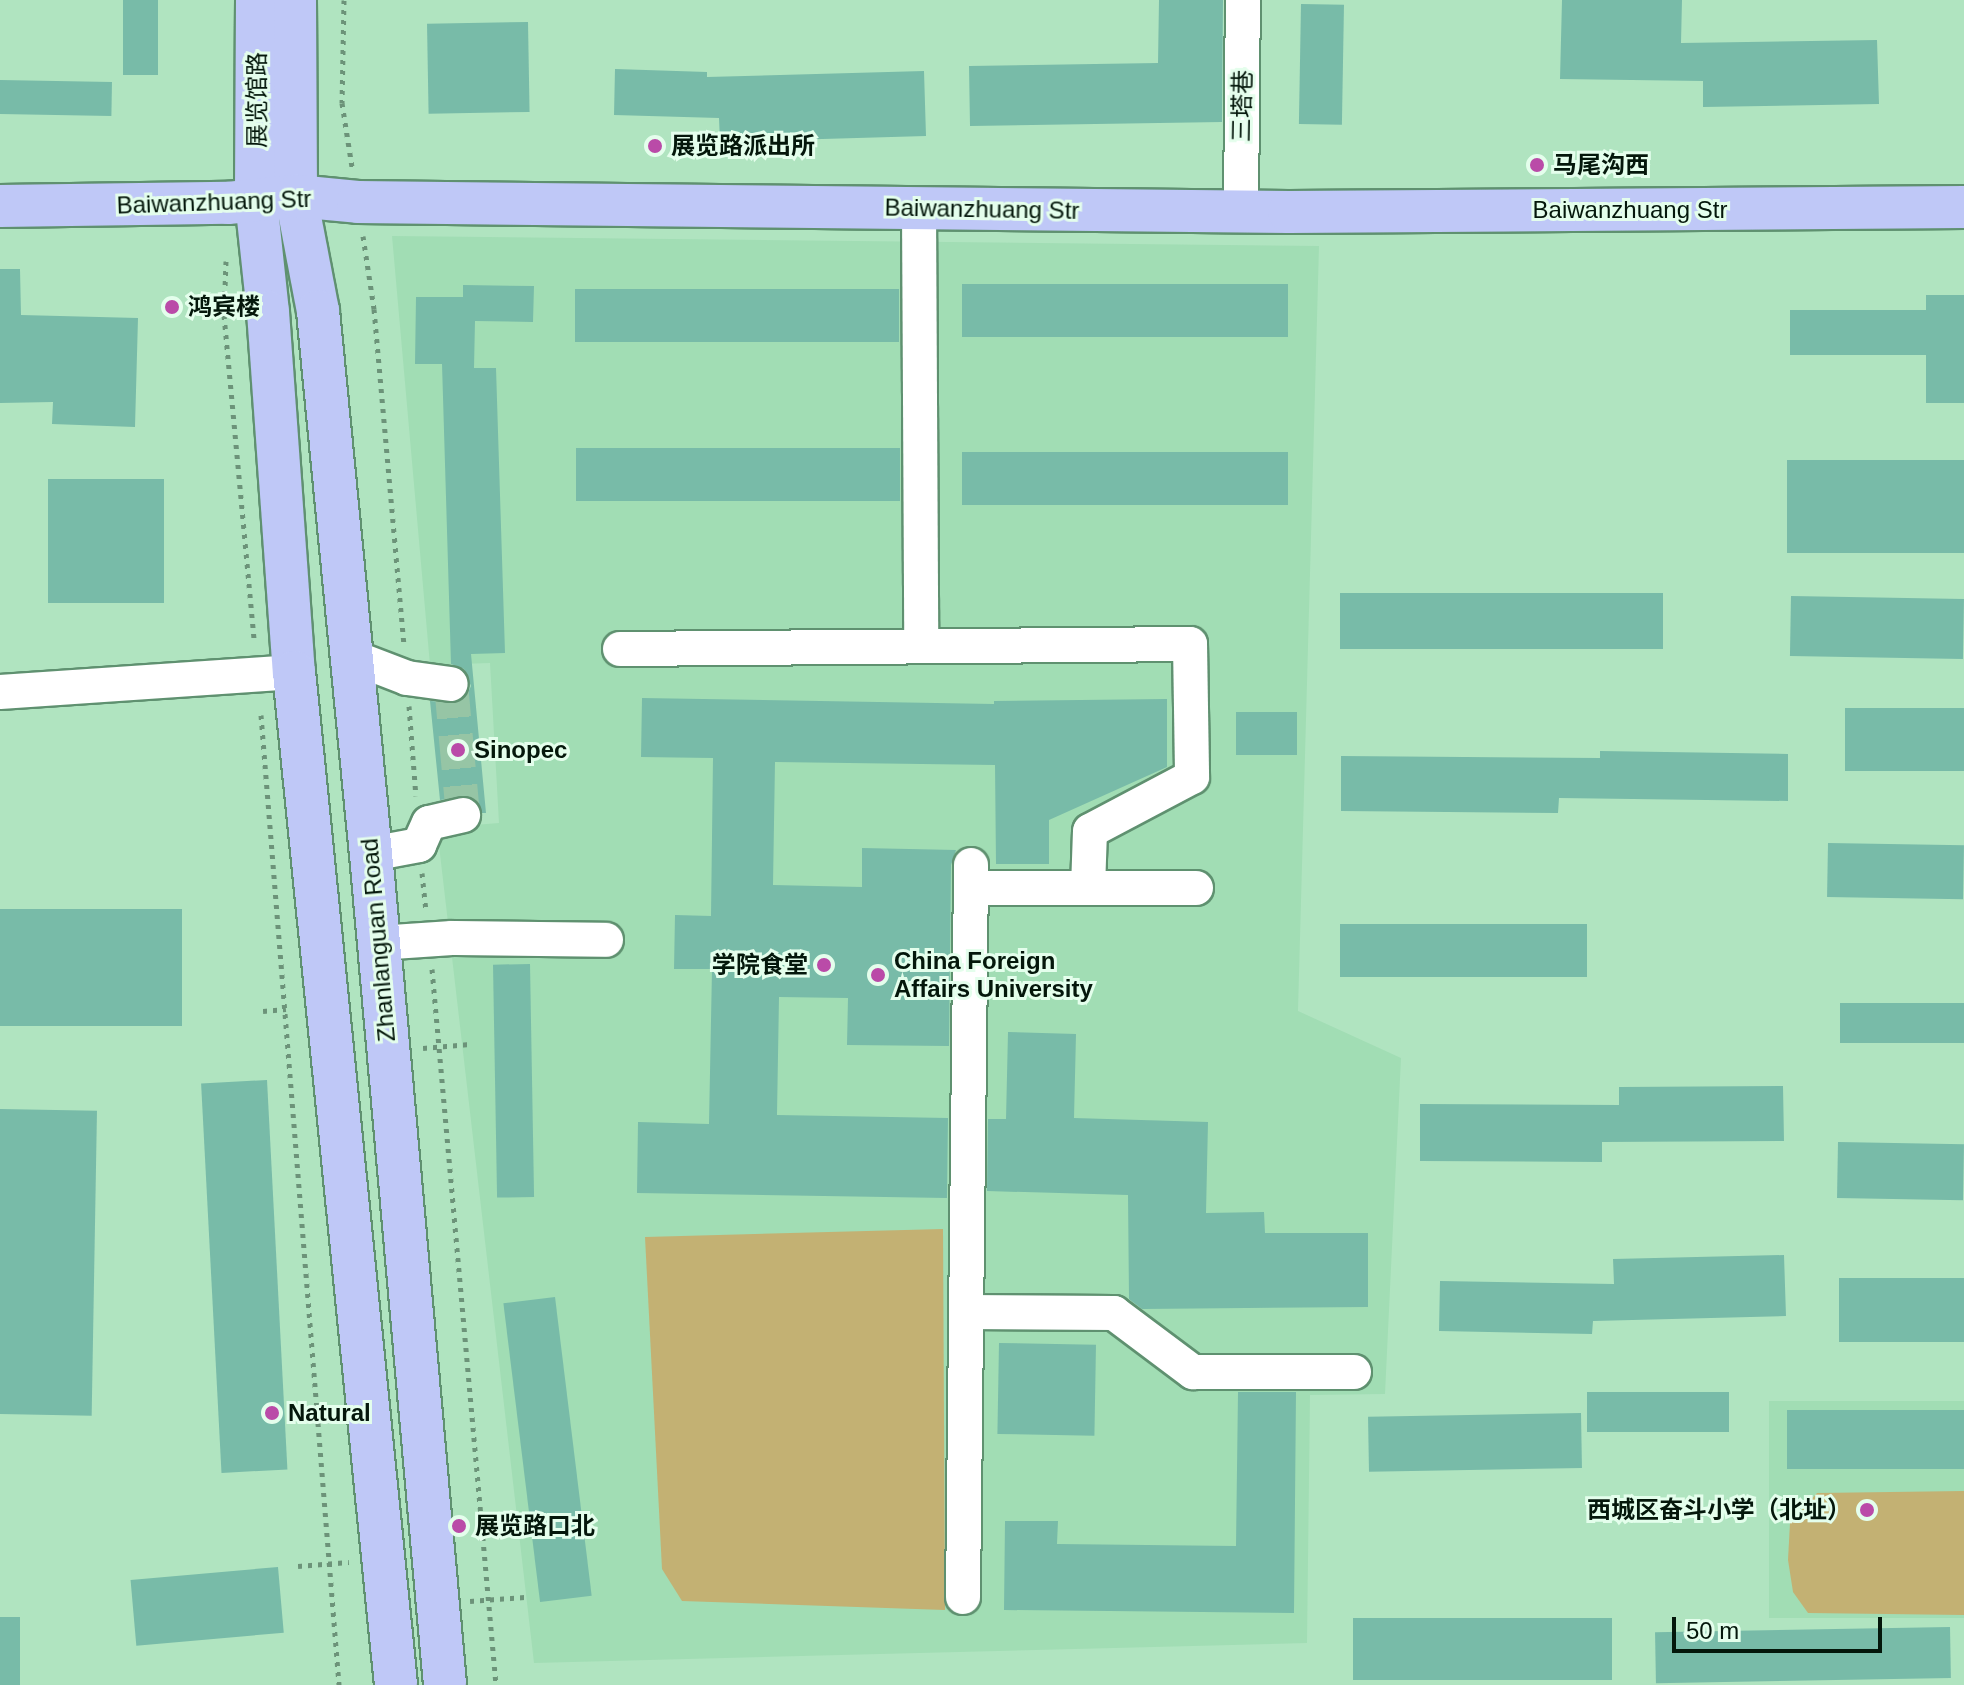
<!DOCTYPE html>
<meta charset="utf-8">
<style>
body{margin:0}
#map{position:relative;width:1964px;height:1685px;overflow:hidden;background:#b0e4c0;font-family:Arial,"Noto Sans SC",sans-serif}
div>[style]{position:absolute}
.built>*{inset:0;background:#a1ddb4;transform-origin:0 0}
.green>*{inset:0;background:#c3b173}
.building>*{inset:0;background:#78bba8;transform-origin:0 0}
.minor-tunnel>*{height:34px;margin-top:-17px;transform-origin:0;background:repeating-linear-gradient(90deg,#96c5a5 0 34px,transparent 0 51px)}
.path>*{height:5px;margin-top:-2.5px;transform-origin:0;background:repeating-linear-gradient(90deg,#6c9379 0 4px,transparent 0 10px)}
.roads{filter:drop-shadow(2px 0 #5f9170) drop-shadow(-2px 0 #5f9170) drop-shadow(0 2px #5f9170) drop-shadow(0 -2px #5f9170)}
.minor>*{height:34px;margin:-17px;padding:0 17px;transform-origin:17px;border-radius:17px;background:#fff}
.major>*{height:42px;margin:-21px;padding:0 21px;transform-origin:21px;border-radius:21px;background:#bfc8f7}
.dots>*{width:22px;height:22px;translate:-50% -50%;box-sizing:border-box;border:4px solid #e4feec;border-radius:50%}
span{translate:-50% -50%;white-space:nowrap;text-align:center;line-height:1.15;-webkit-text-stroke:6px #e4feec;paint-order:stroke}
.street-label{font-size:24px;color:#04170b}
.poi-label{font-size:24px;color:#04170b;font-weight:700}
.left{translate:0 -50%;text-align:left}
.right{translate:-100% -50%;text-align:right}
.scale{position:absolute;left:1672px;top:1617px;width:210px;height:36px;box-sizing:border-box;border:4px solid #04170b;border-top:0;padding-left:10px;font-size:24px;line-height:28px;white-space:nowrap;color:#04170b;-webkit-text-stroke:6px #e4feec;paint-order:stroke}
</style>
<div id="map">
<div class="built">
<div style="clip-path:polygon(392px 236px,1319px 246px,1298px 1011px,1401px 1058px,1385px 1394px,1310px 1395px,1307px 1643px,534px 1663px,437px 828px,499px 823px,490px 663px,430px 665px)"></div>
<div style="left:1964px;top:1401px;width:217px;height:195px;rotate:90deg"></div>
</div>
<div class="green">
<div style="clip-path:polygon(943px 1229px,945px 1610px,682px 1601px,662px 1569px,645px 1237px)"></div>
<div style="clip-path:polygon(1964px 1491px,1964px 1615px,1808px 1613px,1793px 1592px,1788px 1560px,1790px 1523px,1817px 1493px)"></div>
</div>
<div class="building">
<div style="left:123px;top:0;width:35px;height:75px"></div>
<div style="clip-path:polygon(1159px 0,1223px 0,1222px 122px,970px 126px,969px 66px,1158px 63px)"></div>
<div style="clip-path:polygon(1562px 0,1682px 0,1681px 43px,1877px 40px,1879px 104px,1703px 107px,1703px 81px,1560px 79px)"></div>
<div style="left:1301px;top:4px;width:43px;height:120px;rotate:1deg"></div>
<div style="left:528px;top:22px;width:90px;height:101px;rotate:89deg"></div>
<div style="clip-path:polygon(615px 69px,707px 72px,707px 77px,924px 71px,926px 136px,720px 142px,719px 118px,614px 115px)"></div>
<div style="left:0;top:80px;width:112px;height:34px;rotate:1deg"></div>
<div style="clip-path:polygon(0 269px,20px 269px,21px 315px,138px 318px,135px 427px,52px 424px,53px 402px,0 403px)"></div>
<div style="left:962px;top:284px;width:326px;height:53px"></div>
<div style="clip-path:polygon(463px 285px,534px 286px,533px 322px,475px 321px,474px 368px,496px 368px,505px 653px,471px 654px,486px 813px,482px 813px,478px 802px,468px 796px,440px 800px,430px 701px,458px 703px,466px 697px,471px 686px,464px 669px,451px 664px,442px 364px,415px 364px,416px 297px,463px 297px)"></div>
<div style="left:575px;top:289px;width:324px;height:53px"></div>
<div style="clip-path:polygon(1926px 295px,1964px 295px,1964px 403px,1926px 403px,1926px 355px,1790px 355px,1790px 310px,1926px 310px)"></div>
<div style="left:576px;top:448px;width:324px;height:53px"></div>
<div style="left:962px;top:452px;width:326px;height:53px"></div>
<div style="left:1787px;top:460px;width:177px;height:93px"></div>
<div style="left:48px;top:479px;width:116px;height:124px"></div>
<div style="left:1340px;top:593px;width:323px;height:56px"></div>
<div style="left:1791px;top:596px;width:173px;height:60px;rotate:1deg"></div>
<div style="clip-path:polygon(642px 698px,994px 704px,994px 701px,1167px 699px,1167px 767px,1049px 820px,1049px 864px,996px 864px,995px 765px,775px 762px,773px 885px,862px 887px,862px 848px,956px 850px,951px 865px,949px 1046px,847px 1045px,848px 998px,779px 997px,777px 1115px,948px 1118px,947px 1198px,637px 1193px,638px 1122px,709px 1124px,712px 969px,674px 969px,675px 915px,711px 916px,713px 758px,641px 757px)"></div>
<div style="left:1964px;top:708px;width:63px;height:119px;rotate:90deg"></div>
<div style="left:1236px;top:712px;width:61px;height:43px"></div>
<div style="clip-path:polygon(1600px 751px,1788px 754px,1788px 801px,1559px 798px,1558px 813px,1341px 811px,1341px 756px,1600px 758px)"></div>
<div style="left:1828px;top:843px;width:136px;height:54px;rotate:1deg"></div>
<div style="left:0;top:909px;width:182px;height:117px"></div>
<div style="left:1340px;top:924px;width:247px;height:53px"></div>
<div style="left:530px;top:964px;width:233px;height:37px;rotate:89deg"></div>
<div style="left:1964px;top:1003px;width:40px;height:124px;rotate:90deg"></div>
<div style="clip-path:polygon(1008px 1032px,1076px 1034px,1074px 1118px,1208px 1122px,1206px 1213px,1264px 1212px,1265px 1233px,1368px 1233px,1368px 1307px,1142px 1309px,1129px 1299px,1128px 1195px,987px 1191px,988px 1119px,1006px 1119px)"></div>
<div style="left:267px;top:1080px;width:390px;height:66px;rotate:87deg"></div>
<div style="clip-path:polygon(1783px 1086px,1784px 1141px,1602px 1142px,1602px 1162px,1420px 1161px,1420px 1104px,1619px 1105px,1619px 1087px)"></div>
<div style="left:0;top:1109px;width:97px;height:305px;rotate:1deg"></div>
<div style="left:1838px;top:1142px;width:126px;height:56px;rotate:1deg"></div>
<div style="clip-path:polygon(1784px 1255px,1786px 1316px,1593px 1321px,1592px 1334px,1439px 1331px,1440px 1281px,1614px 1284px,1613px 1259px)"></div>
<div style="left:1839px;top:1278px;width:125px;height:64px"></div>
<div style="left:555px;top:1297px;width:301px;height:52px;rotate:83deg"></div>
<div style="left:999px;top:1343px;width:97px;height:91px;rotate:1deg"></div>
<div style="clip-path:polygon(1238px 1392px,1296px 1392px,1294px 1613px,1004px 1610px,1005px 1521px,1058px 1521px,1057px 1544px,1236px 1546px)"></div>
<div style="left:1587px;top:1392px;width:142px;height:40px"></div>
<div style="left:1787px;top:1410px;width:177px;height:59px"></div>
<div style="left:1581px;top:1413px;width:55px;height:213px;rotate:89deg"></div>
<div style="left:278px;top:1567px;width:66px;height:148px;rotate:85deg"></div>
<div style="left:0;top:1617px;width:20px;height:68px"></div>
<div style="left:1353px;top:1618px;width:259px;height:62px"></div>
<div style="left:1950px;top:1627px;width:51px;height:295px;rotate:89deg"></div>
</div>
<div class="minor-tunnel">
<div style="left:451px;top:684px;width:132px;rotate:84.8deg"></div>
</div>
<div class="path">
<div style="left:344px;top:0;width:103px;rotate:91.1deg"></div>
<div style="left:342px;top:103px;width:65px;rotate:81.1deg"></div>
<div style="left:363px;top:236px;width:74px;rotate:81.4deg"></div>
<div style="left:374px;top:309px;width:336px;rotate:84.9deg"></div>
<div style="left:226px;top:261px;width:54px;rotate:92.1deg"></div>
<div style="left:224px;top:315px;width:327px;rotate:84.7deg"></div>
<div style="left:409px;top:706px;width:90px;rotate:85.6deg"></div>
<div style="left:261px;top:715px;width:973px;rotate:85.4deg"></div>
<div style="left:422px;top:873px;width:38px;rotate:84deg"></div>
<div style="left:432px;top:969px;width:719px;rotate:84.89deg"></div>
<div style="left:263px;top:1011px;width:23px;rotate:-5deg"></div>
<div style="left:423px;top:1048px;width:47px;rotate:-4.9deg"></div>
<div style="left:298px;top:1566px;width:51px;rotate:-4.5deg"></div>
<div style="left:470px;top:1601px;width:55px;rotate:-4.2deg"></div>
</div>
<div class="roads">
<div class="minor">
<div style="left:919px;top:208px;width:438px;rotate:89.7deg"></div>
<div style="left:1241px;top:212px;width:212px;rotate:-89.5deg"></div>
<div style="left:620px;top:649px;width:570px;rotate:-0.5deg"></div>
<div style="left:1190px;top:644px;width:133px;rotate:89.1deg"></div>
<div style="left:1192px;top:777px;width:115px;rotate:152.1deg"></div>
<div style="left:1090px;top:831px;width:57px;rotate:92deg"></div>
<div style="left:350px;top:656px;width:61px;rotate:21.1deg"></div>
<div style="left:407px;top:678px;width:44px;rotate:7.8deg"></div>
<div style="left:0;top:692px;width:295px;rotate:-3.9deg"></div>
<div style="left:371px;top:854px;width:49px;rotate:-10.6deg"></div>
<div style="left:419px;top:845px;width:24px;rotate:-66deg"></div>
<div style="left:429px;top:823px;width:35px;rotate:-13deg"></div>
<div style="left:971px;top:888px;width:225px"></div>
<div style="left:378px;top:943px;width:74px;rotate:-3.9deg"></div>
<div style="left:452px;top:938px;width:154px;rotate:0.7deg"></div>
<div style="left:966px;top:1312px;width:148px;rotate:0.4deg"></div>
<div style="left:1114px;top:1313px;width:99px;rotate:36.8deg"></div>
<div style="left:1193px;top:1372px;width:161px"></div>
<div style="left:963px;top:1597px;width:732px;rotate:-89.37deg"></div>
</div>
<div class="major">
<div style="left:257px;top:0;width:200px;rotate:90.3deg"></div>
<div style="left:256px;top:200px;width:113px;rotate:83.9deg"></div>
<div style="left:268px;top:312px;width:361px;rotate:85.9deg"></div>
<div style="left:294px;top:672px;width:1018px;rotate:84.25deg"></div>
<div style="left:295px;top:0;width:196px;rotate:89.7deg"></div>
<div style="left:296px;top:196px;width:117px;rotate:79.2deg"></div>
<div style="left:318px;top:311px;width:546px;rotate:84.43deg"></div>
<div style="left:371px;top:854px;width:834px;rotate:84.91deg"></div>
<div style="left:0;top:206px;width:228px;rotate:-0.8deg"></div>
<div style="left:228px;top:203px;width:68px;rotate:-5.9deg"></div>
<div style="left:296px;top:196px;width:62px;rotate:5.5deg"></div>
<div style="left:358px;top:202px;width:931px;rotate:0.62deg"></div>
<div style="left:1289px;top:212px;width:675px;rotate:-0.42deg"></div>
</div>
</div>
<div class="dots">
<div style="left:655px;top:146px;background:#ba4ba8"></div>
<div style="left:1537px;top:165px;background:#ba4ba8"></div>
<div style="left:172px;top:307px;background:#ba4ba8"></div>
<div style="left:458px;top:750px;background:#ba4ba8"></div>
<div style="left:824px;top:965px;background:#ba4ba8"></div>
<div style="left:878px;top:975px;background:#ba4ba8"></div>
<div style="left:272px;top:1413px;background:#ba4ba8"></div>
<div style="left:1867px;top:1510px;background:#ba4ba8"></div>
<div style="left:459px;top:1526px;background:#ba4ba8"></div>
</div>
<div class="street-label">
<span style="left:257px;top:100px;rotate:-90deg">展览馆路</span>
<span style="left:1242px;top:106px;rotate:-89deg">三塔巷</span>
<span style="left:214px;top:202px;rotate:-2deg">Baiwanzhuang Str</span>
<span style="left:982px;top:209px;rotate:1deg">Baiwanzhuang Str</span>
<span style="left:1630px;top:210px">Baiwanzhuang Str</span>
<span style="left:378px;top:940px;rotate:-95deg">Zhanlanguan Road</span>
</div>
<div class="poi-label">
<span class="left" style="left:671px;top:146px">展览路派出所</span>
<span class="left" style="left:1553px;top:165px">马尾沟西</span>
<span class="left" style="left:188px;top:307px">鸿宾楼</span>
<span class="left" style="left:474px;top:750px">Sinopec</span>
<span class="left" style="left:894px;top:975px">China Foreign<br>Affairs University</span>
<span class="right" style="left:808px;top:965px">学院食堂</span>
<span class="left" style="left:288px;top:1413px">Natural</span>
<span class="right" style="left:1851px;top:1510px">西城区奋斗小学（北址）</span>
<span class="left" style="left:475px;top:1526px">展览路口北</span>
</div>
<div class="scale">50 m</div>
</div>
